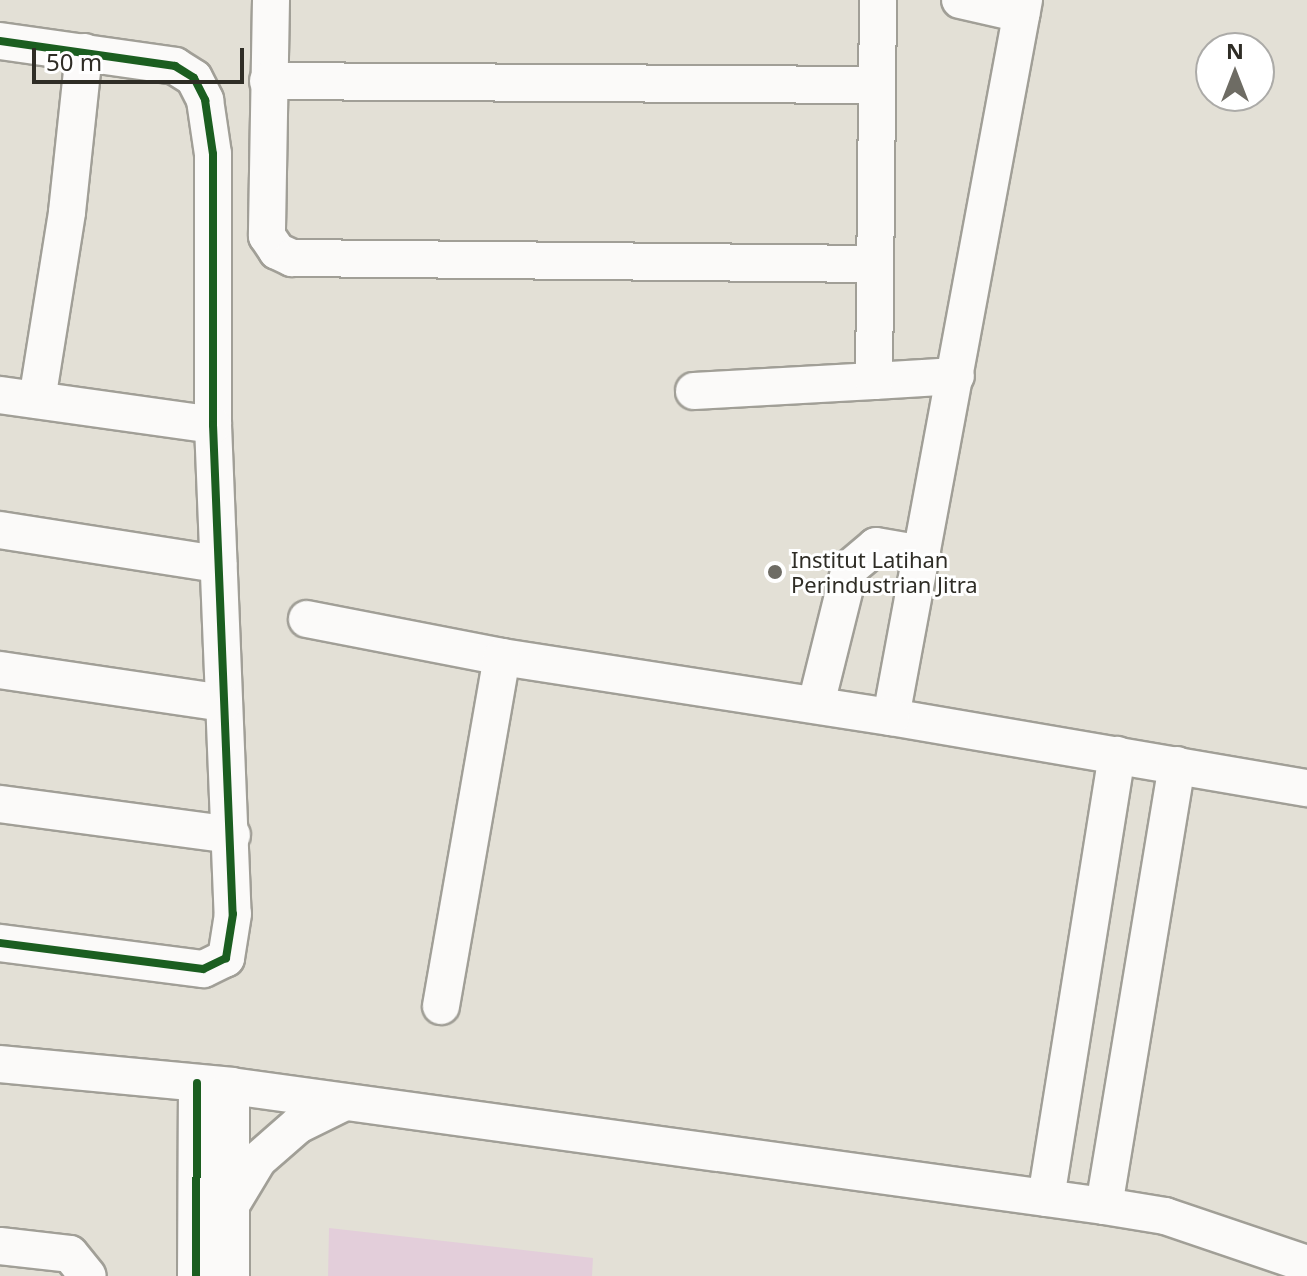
<!DOCTYPE html>
<style>
body{margin:0}
#map{position:relative;width:1307px;height:1276px;overflow:hidden;background:#e3e0d6;font-family:"Noto Sans",sans-serif}
div>[style]{position:absolute}
.green>*{inset:0;background:#e3ceda}
.roads{filter:drop-shadow(2px 0 #a19f97) drop-shadow(-2px 0 #a19f97) drop-shadow(0 2px #a19f97) drop-shadow(0 -2px #a19f97)}
.minor>*{height:36px;margin:-18px;padding:0 18px;transform-origin:18px;border-radius:18px;background:#fbfaf9}
.cycleway>*{height:8px;margin:-4px;padding:0 4px;transform-origin:4px;border-radius:4px;background:#1b5e20}
.dots>*{width:22px;height:22px;translate:-50% -50%;box-sizing:border-box;border:4px solid #fff;border-radius:50%}
span{translate:-50% -50%;white-space:nowrap;text-align:center;line-height:1.15;-webkit-text-stroke:6px #fff;paint-order:stroke}
.poi-label{font-size:22px;color:#2f2d26}
.left{translate:0 -50%;text-align:left}
.north{position:absolute;left:1195px;top:32px;width:80px;height:80px;box-sizing:border-box;background:#fff;border:2px solid #acaba8;border-radius:50%;rotate:0deg;font-size:22px;font-weight:700;line-height:32px;text-align:center;color:#2f2d26}
.north::after{content:'';display:block;margin:auto;width:28px;height:36px;background:#6e6c64;clip-path:polygon(50% 0,100% 100%,50% 72%,0 100%)}
.scale{position:absolute;left:32px;top:48px;width:212px;height:36px;box-sizing:border-box;border:4px solid #2f2d26;border-top:0;padding-left:10px;font-size:24px;line-height:28px;white-space:nowrap;color:#2f2d26;-webkit-text-stroke:6px #fff;paint-order:stroke}
</style>
<div id="map">
<div class="green">
<div style="clip-path:polygon(329px 1228px,593px 1258px,592px 1276px,328px 1276px)"></div>
</div>
<div class="roads">
<div class="minor">
<div style="left:271px;top:0;width:236px;rotate:91deg"></div>
<div style="left:267px;top:236px;width:18px;rotate:56deg"></div>
<div style="left:277px;top:251px;width:17px;rotate:25deg"></div>
<div style="left:292px;top:258px;width:579px;rotate:0.59deg"></div>
<div style="left:960px;top:0;width:63px;rotate:12.9deg"></div>
<div style="left:1024px;top:0;width:729px;rotate:100.51deg"></div>
<div style="left:891px;top:717px;width:422px;rotate:9.7deg"></div>
<div style="left:0;top:41px;width:177px;rotate:8.1deg"></div>
<div style="left:175px;top:66px;width:22px;rotate:32deg"></div>
<div style="left:194px;top:78px;width:25px;rotate:63deg"></div>
<div style="left:205px;top:100px;width:55px;rotate:81.6deg"></div>
<div style="left:213px;top:154px;width:271px;rotate:90deg"></div>
<div style="left:213px;top:425px;width:489px;rotate:87.7deg"></div>
<div style="left:233px;top:914px;width:45px;rotate:99deg"></div>
<div style="left:226px;top:958px;width:25px;rotate:154deg"></div>
<div style="left:203px;top:969px;width:205px;rotate:-172.7deg"></div>
<div style="left:268px;top:81px;width:609px;rotate:0.38deg"></div>
<div style="left:874px;top:381px;width:82px;rotate:-3.5deg"></div>
<div style="left:694px;top:391px;width:180px;rotate:-3.2deg"></div>
<div style="left:874px;top:381px;width:381px;rotate:-89.4deg"></div>
<div style="left:0;top:395px;width:215px;rotate:8deg"></div>
<div style="left:37px;top:400px;width:190px;rotate:-80.9deg"></div>
<div style="left:67px;top:212px;width:161px;rotate:-83.9deg"></div>
<div style="left:0;top:530px;width:221px;rotate:8.9deg"></div>
<div style="left:307px;top:619px;width:199px;rotate:11deg"></div>
<div style="left:502px;top:657px;width:394px;rotate:8.8deg"></div>
<div style="left:0;top:670px;width:225px;rotate:8.4deg"></div>
<div style="left:816px;top:704px;width:140px;rotate:-76deg"></div>
<div style="left:850px;top:568px;width:34px;rotate:-40deg"></div>
<div style="left:876px;top:546px;width:47px;rotate:9.9deg"></div>
<div style="left:0;top:804px;width:234px;rotate:7.6deg"></div>
<div style="left:441px;top:1006px;width:354px;rotate:-80.1deg"></div>
<div style="left:0;top:1064px;width:232px;rotate:5.4deg"></div>
<div style="left:231px;top:1086px;width:881px;rotate:7.83deg"></div>
<div style="left:1104px;top:1206px;width:62px;rotate:9.3deg"></div>
<div style="left:1165px;top:1216px;width:150px;rotate:18.7deg"></div>
<div style="left:1046px;top:1198px;width:449px;rotate:-80.9deg"></div>
<div style="left:231px;top:1205px;width:52px;rotate:-59deg"></div>
<div style="left:258px;top:1160px;width:53px;rotate:-41.2deg"></div>
<div style="left:298px;top:1125px;width:52px;rotate:-26.1deg"></div>
<div style="left:1104px;top:1206px;width:447px;rotate:-80.6deg"></div>
<div style="left:0;top:1246px;width:70px;rotate:6.5deg"></div>
<div style="left:70px;top:1254px;width:28px;rotate:51deg"></div>
<div style="left:196px;top:1276px;width:193px;rotate:-89.7deg"></div>
<div style="left:231px;top:1276px;width:190px;rotate:-90deg"></div>
</div>
</div>
<div class="cycleway">
<div style="left:0;top:41px;width:177px;rotate:8.1deg"></div>
<div style="left:175px;top:66px;width:22px;rotate:32deg"></div>
<div style="left:194px;top:78px;width:25px;rotate:63deg"></div>
<div style="left:205px;top:100px;width:55px;rotate:81.6deg"></div>
<div style="left:213px;top:154px;width:271px;rotate:90deg"></div>
<div style="left:213px;top:425px;width:489px;rotate:87.7deg"></div>
<div style="left:233px;top:914px;width:45px;rotate:99deg"></div>
<div style="left:226px;top:958px;width:25px;rotate:154deg"></div>
<div style="left:203px;top:969px;width:205px;rotate:-172.7deg"></div>
<div style="left:196px;top:1276px;width:193px;rotate:-89.7deg"></div>
</div>
<div class="dots">
<div style="left:775px;top:572px;background:#6e6c64"></div>
</div>
<div class="poi-label">
<span class="left" style="left:791px;top:572px">Institut Latihan<br>Perindustrian Jitra</span>
</div>
<div class="north">N</div>
<div class="scale">50 m</div>
</div>
